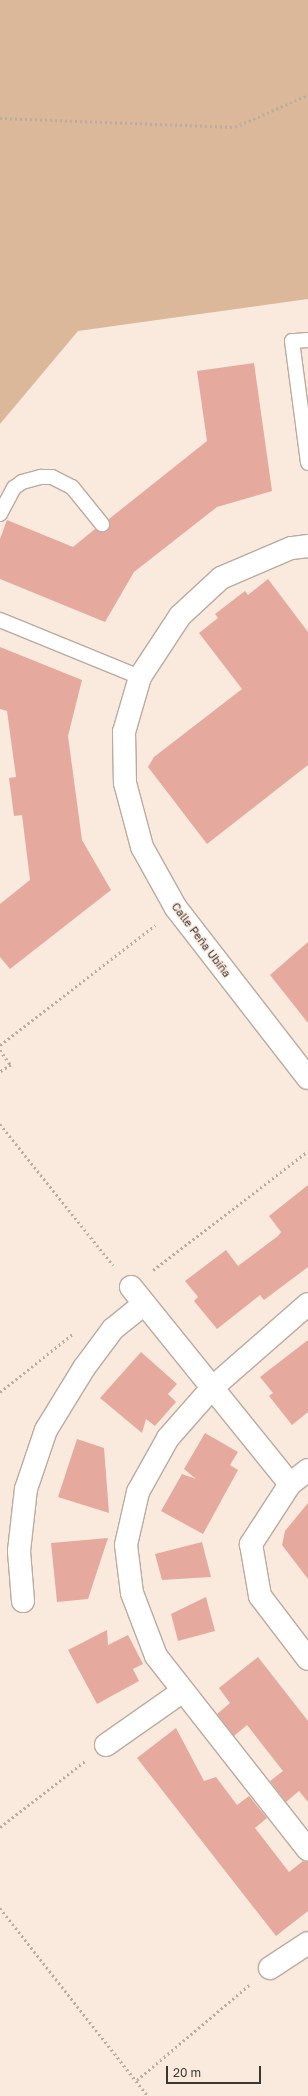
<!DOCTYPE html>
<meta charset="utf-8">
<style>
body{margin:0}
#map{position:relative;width:308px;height:2096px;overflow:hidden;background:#faeade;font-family:"Golos Text",sans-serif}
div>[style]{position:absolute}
.green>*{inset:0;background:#dbb89a}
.building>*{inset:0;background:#e5aa9d}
.path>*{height:2.5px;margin-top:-1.25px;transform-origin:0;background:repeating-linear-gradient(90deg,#b9ada3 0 2px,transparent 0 5px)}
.roads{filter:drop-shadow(1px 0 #baab9f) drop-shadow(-1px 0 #baab9f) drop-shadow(0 1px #baab9f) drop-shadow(0 -1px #baab9f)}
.service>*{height:14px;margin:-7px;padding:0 7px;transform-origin:7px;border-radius:7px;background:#fff}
.minor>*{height:22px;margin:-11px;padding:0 11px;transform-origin:11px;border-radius:11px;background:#fff}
span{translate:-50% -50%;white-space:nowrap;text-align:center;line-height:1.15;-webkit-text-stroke:3px #faeade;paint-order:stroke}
.street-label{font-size:11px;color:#3c3631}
.scale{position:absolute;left:166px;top:2066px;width:95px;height:18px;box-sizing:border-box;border:2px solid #3c3631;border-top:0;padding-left:5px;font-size:12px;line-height:14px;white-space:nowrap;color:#3c3631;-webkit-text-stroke:3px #faeade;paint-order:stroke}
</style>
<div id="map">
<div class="green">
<div style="clip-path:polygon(0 0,308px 0,308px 299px,78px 331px,0 424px)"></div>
</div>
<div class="building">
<div style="clip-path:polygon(254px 363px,272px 491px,217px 507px,134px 572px,105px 622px,0 579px,0 539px,7px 520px,73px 547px,95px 529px,107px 531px,109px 519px,207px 441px,197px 371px)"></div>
<div style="clip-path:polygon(268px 579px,308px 632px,308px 765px,207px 844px,148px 767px,154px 757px,242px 689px,199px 633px,218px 618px,215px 614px,245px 591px,248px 595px)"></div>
<div style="clip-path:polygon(0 647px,82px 680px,68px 736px,82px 840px,111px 890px,10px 969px,0 957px,0 904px,30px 880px,22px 815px,14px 816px,9px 778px,16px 777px,7px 711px,0 709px)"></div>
<div style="clip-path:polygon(308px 942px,308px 1023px,270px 975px)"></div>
<div style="clip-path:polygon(308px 1185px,308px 1267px,264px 1300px,260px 1295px,217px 1329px,194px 1301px,198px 1297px,185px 1281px,226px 1250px,238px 1266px,278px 1236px,281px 1232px,269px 1216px)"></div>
<div style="clip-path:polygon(308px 1340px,308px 1412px,292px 1425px,269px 1396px,273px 1393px,260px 1377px)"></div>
<div style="clip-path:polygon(141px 1352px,177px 1384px,168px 1394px,176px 1402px,155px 1426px,146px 1419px,142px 1433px,100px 1398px)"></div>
<div style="clip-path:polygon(205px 1433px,238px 1452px,230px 1465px,238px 1470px,203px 1534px,161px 1511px,182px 1474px,196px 1479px,184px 1469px)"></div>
<div style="clip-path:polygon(77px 1439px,104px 1448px,109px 1513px,58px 1497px)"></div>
<div style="clip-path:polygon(308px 1503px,308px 1579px,282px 1545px,285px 1531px)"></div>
<div style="clip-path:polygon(108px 1538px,88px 1599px,57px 1602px,51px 1543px)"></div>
<div style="clip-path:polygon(202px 1542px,211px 1577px,162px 1580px,155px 1554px)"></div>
<div style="clip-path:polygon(206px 1597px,215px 1631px,178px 1641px,171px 1614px)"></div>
<div style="clip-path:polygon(107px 1630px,108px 1645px,128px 1635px,143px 1664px,133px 1669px,139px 1681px,97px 1704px,68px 1650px)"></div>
<div style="clip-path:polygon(258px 1657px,308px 1721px,308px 1802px,299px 1791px,286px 1802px,270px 1781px,283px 1771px,247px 1725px,234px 1736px,217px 1714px,230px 1703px,219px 1688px)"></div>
<div style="clip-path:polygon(176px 1728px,204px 1781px,216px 1777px,237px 1805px,249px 1796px,267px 1818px,255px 1828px,289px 1872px,303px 1861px,308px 1862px,308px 1911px,276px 1936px,137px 1758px)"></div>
</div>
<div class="path">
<div style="left:0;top:118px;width:235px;rotate:2.2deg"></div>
<div style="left:235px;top:127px;width:80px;rotate:-23.7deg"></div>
<div style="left:0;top:1045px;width:196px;rotate:-37.7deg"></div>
<div style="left:0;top:1050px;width:19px;rotate:54deg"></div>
<div style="left:11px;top:1065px;width:13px;rotate:148deg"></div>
<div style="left:0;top:1124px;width:181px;rotate:51.3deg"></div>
<div style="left:153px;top:1270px;width:195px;rotate:-37.5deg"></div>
<div style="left:0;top:1392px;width:95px;rotate:-38.6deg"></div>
<div style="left:0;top:1827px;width:108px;rotate:-37.8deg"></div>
<div style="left:0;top:1908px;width:239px;rotate:51.8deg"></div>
<div style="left:137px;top:2080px;width:147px;rotate:-40.3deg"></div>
</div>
<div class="roads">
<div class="service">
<div style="left:308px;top:340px;width:16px;rotate:176deg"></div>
<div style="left:292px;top:341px;width:123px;rotate:82.5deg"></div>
<div style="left:0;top:514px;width:30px;rotate:-62deg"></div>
<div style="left:14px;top:488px;width:10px;rotate:-37deg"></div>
<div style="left:22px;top:482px;width:20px;rotate:-15deg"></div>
<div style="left:41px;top:477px;width:11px"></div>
<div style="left:52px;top:477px;width:22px;rotate:27deg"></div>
<div style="left:72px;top:487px;width:48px;rotate:51deg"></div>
<div style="left:0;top:620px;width:151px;rotate:22.2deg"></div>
</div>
<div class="minor">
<div style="left:308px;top:546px;width:17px;rotate:173deg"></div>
<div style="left:291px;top:548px;width:76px;rotate:156.8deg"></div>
<div style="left:221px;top:578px;width:56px;rotate:137.2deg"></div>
<div style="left:180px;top:616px;width:73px;rotate:123.3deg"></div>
<div style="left:140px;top:677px;width:57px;rotate:106.2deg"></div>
<div style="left:124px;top:732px;width:51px;rotate:88.9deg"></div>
<div style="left:125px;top:783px;width:66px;rotate:75.1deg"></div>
<div style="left:142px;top:847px;width:70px;rotate:60.9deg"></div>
<div style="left:176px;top:908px;width:215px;rotate:52.2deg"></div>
<div style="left:131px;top:1287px;width:253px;rotate:51.1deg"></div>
<div style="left:308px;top:1304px;width:128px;rotate:138.8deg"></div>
<div style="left:212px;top:1388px;width:67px;rotate:131.3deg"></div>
<div style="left:168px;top:1438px;width:62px;rotate:119.1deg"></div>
<div style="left:138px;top:1492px;width:54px;rotate:102.8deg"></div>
<div style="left:126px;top:1545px;width:48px;rotate:82.9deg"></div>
<div style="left:132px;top:1593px;width:67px;rotate:69.1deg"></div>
<div style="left:156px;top:1656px;width:246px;rotate:51.9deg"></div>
<div style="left:308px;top:1470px;width:23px;rotate:142deg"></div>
<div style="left:290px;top:1484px;width:72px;rotate:123deg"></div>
<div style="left:251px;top:1544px;width:53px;rotate:80.2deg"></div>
<div style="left:260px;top:1596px;width:79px;rotate:52.7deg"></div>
<div style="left:23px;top:1601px;width:50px;rotate:-94.6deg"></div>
<div style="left:19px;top:1551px;width:62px;rotate:-83.6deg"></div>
<div style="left:26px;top:1489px;width:62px;rotate:-71.3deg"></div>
<div style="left:46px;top:1430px;width:73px;rotate:-58.5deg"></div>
<div style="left:84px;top:1368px;width:49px;rotate:-53.4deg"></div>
<div style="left:113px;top:1329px;width:40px;rotate:-39deg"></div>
<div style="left:106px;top:1745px;width:94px;rotate:-35deg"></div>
<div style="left:270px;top:1968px;width:45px;rotate:-33.3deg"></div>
</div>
</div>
<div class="street-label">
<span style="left:201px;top:940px;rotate:53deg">Calle Peña Ubiña</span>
</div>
<div class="scale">20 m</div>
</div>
